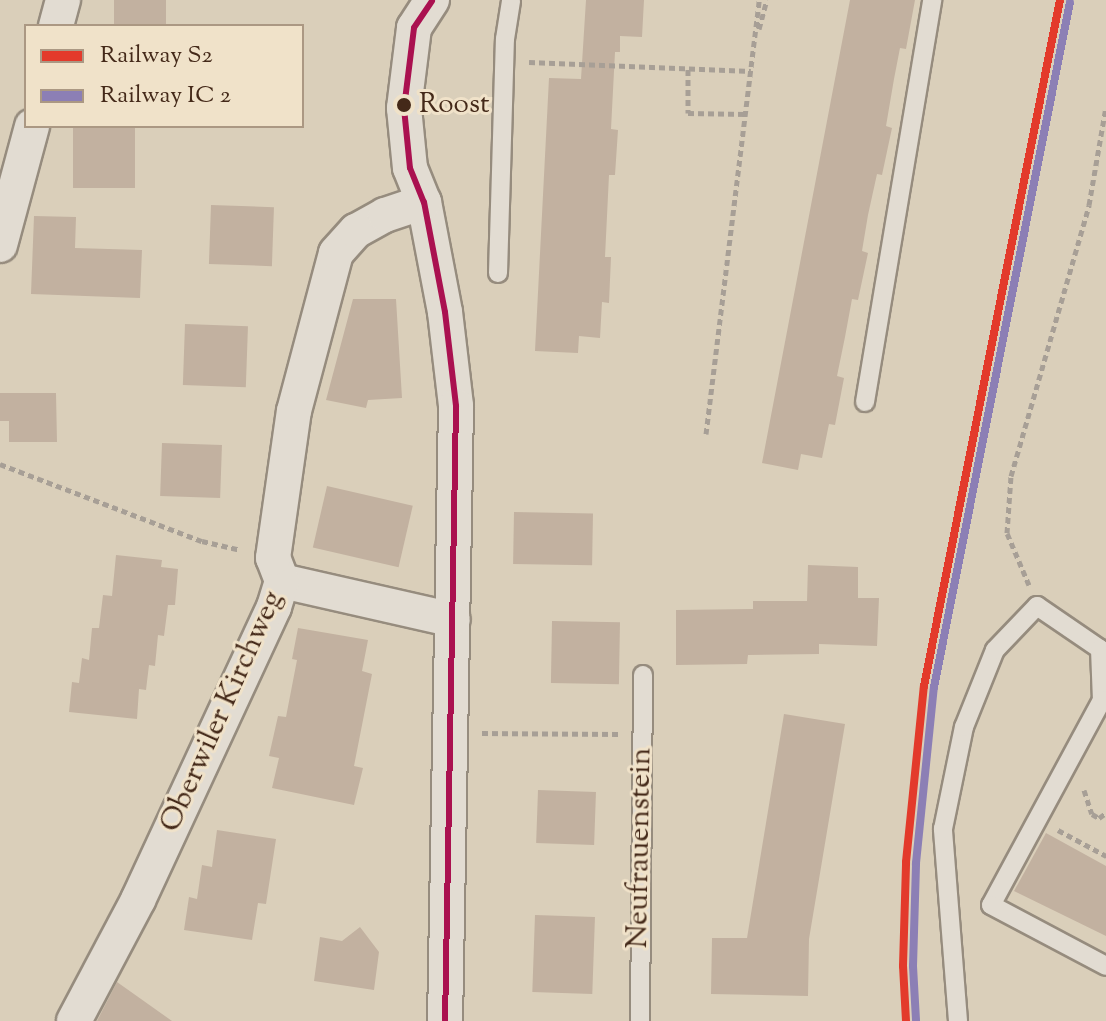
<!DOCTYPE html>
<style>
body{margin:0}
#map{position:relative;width:1106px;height:1021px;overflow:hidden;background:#dacfba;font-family:"Sorts Mill Goudy",serif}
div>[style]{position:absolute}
.building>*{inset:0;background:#c2b1a0;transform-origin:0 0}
.path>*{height:5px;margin-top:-2.5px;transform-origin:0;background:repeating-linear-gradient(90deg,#a79f96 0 6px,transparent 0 10px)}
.roads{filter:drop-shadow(2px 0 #968c7e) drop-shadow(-2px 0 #968c7e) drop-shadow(0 2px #968c7e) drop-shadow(0 -2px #968c7e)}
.service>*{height:18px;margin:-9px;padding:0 9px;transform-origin:9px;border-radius:9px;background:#e2dcd2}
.minor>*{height:34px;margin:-17px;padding:0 17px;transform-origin:17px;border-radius:17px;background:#e2dcd2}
.bus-1>*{height:6px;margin:-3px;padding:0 3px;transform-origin:3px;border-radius:3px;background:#aa1150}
.rail-1>*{height:8px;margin:-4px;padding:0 4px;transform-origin:4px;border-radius:4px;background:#e33a2b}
.rail-2>*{height:8px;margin:-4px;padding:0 4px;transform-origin:4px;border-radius:4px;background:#8c7fb5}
.dots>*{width:22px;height:22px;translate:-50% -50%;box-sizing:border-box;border:4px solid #f0e2c9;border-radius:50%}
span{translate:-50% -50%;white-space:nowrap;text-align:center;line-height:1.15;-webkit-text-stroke:6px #f0e2c9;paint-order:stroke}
.bus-label{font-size:28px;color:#442919}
.left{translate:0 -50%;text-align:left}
.street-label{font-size:30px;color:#442919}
.legend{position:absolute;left:24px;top:24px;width:280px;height:104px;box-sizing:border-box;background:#f0e2c9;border:2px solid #ab9883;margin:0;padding:10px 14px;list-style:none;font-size:24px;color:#442919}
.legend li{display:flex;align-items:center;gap:16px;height:40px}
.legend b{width:40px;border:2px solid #ab9883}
</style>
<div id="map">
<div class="building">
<div style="left:114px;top:0;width:52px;height:26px"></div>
<div style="clip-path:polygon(586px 0,644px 0,642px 37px,620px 36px,620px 52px,615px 52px,611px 129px,618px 130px,615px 175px,609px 175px,605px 257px,611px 257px,609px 303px,602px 302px,600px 338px,579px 336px,578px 353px,535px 351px,549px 78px,581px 79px)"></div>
<div style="clip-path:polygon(850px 0,915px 0,906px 49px,900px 48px,894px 79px,886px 126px,892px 128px,882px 175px,877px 174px,868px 215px,862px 251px,868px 253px,858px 300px,852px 299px,845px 337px,837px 376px,844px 378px,835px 425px,829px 424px,822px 458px,801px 454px,798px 470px,762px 463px)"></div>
<div style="left:73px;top:126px;width:62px;height:62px"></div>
<div style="left:211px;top:205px;width:63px;height:59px;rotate:2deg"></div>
<div style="clip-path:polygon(34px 216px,76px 217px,75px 248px,142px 250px,140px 298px,31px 294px)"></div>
<div style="clip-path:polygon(353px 299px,396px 299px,402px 398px,368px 400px,366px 408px,326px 400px)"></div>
<div style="left:185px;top:324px;width:63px;height:61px;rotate:2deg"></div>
<div style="clip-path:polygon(0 393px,56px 393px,57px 442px,9px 442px,9px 421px,0 421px)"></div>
<div style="left:162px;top:443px;width:60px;height:53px;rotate:2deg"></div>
<div style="left:327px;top:486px;width:88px;height:63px;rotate:13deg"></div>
<div style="left:514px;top:512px;width:79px;height:52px;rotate:1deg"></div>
<div style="clip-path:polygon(116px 555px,162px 560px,161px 567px,178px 569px,175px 605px,168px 605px,164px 636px,158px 635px,155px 666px,149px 665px,146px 690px,139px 689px,137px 719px,69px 712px,72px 682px,79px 683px,82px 658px,89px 660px,92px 628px,99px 628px,103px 595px,112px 596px)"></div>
<div style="clip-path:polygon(808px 565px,858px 567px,858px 598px,879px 598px,877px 646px,819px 644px,819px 654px,748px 655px,747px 664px,676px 665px,676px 610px,753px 609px,753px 601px,807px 601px)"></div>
<div style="left:552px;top:621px;width:68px;height:62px;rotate:1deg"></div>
<div style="clip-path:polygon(298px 628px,368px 640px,362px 671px,372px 674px,354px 766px,363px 768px,354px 805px,272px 788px,279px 758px,269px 756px,278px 716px,286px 717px,297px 660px,292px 659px)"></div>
<div style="clip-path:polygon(784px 714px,845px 724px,809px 939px,808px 996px,711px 994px,712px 938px,747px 938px)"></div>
<div style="left:538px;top:790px;width:58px;height:53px;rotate:2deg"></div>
<div style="clip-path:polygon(217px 830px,276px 839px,266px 904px,258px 903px,252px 940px,184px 930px,189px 897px,197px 899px,202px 865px,212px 867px)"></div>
<div style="clip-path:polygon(1046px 833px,1106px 866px,1106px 936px,1014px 891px)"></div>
<div style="left:535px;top:915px;width:60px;height:77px;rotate:2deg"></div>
<div style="clip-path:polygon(360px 927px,379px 952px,374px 990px,314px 981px,320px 937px,342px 941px)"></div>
<div style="clip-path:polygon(117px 982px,172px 1021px,97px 1021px)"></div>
</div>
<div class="path">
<div style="left:759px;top:29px;width:30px;rotate:-75deg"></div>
<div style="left:529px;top:62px;width:222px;rotate:2.3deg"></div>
<div style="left:688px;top:69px;width:44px;rotate:90deg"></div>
<div style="left:688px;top:113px;width:58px;rotate:1deg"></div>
<div style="left:706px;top:434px;width:437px;rotate:-83deg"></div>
<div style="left:0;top:464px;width:216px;rotate:20.9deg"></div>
<div style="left:202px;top:541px;width:39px;rotate:13deg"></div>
<div style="left:1029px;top:585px;width:56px;rotate:-112.9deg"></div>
<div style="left:1007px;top:533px;width:57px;rotate:-86deg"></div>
<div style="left:1011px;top:476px;width:282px;rotate:-73.9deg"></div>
<div style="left:1089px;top:205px;width:99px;rotate:-80.2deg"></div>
<div style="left:482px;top:733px;width:137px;rotate:0.4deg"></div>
<div style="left:1084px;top:790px;width:25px;rotate:72deg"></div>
<div style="left:1092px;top:814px;width:8px;rotate:30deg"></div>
<div style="left:1099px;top:818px;width:9px;rotate:-36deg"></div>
<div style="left:1058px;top:830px;width:55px;rotate:28.4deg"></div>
</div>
<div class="roads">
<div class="service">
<div style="left:498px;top:273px;width:234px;rotate:-88.3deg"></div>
<div style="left:505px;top:39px;width:39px;rotate:-81deg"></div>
<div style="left:865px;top:402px;width:408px;rotate:-80.5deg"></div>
<div style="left:640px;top:1021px;width:346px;rotate:-89.5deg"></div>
<div style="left:958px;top:1021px;width:193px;rotate:-94.5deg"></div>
<div style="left:943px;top:829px;width:104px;rotate:-78.4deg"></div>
<div style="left:964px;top:727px;width:83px;rotate:-68.1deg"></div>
<div style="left:995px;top:650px;width:61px;rotate:-46.3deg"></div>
<div style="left:1037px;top:606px;width:76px;rotate:34.3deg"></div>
<div style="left:1100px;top:649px;width:51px;rotate:87.8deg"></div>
<div style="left:1102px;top:700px;width:233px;rotate:118.4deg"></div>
<div style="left:991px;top:905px;width:130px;rotate:27.9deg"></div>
</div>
<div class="minor">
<div style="left:432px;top:0;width:33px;rotate:123deg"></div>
<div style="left:414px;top:28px;width:81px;rotate:97.1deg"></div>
<div style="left:404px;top:108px;width:60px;rotate:84.3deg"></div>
<div style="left:410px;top:168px;width:37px;rotate:68deg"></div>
<div style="left:424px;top:202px;width:112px;rotate:79.2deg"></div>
<div style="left:445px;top:312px;width:95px;rotate:83.3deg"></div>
<div style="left:456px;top:406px;width:615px;rotate:91.02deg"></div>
<div style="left:56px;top:26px;width:27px;rotate:-75deg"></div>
<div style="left:0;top:245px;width:123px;rotate:-74.9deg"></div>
<div style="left:282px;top:581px;width:175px;rotate:12.8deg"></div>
<div style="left:74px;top:1021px;width:137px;rotate:-62.1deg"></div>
<div style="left:138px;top:900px;width:323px;rotate:-65.1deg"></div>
<div style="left:274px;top:607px;width:27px;rotate:-73deg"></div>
<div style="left:282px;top:581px;width:25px;rotate:-111deg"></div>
<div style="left:273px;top:558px;width:148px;rotate:-81.9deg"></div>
<div style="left:294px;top:411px;width:163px;rotate:-75.1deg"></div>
<div style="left:336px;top:253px;width:30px;rotate:-48deg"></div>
<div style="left:356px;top:231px;width:33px;rotate:-29deg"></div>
<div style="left:385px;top:215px;width:41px;rotate:-18.4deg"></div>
</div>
</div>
<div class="bus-1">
<div style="left:432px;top:1px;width:32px;rotate:124deg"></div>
<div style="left:414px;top:28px;width:81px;rotate:97.1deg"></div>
<div style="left:404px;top:108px;width:60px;rotate:84.3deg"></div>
<div style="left:410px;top:168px;width:37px;rotate:68deg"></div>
<div style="left:424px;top:202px;width:112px;rotate:79.2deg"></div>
<div style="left:445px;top:312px;width:95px;rotate:83.3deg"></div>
<div style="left:456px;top:406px;width:615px;rotate:91.02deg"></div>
</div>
<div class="rail-1">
<div style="left:906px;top:1021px;width:55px;rotate:-93.1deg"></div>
<div style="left:903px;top:966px;width:104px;rotate:-88.3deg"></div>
<div style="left:906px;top:862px;width:177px;rotate:-84.2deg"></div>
<div style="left:924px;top:686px;width:699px;rotate:-78.79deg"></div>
</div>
<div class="rail-2">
<div style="left:916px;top:1020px;width:54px;rotate:-93.2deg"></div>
<div style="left:913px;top:966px;width:103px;rotate:-88.3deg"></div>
<div style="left:916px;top:863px;width:177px;rotate:-84.2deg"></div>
<div style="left:934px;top:687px;width:698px;rotate:-78.77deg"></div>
</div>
<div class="dots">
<div style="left:404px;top:105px;background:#442919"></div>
</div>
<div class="bus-label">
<span class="left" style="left:419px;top:105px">Roost</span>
</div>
<div class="street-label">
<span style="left:223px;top:712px;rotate:-66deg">Oberwiler Kirchweg</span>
<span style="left:641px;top:848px;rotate:-89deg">Neufrauenstein</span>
</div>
<ul class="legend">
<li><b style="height:10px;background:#e33a2b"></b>Railway S2</li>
<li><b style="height:10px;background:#8c7fb5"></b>Railway IC 2</li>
</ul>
</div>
